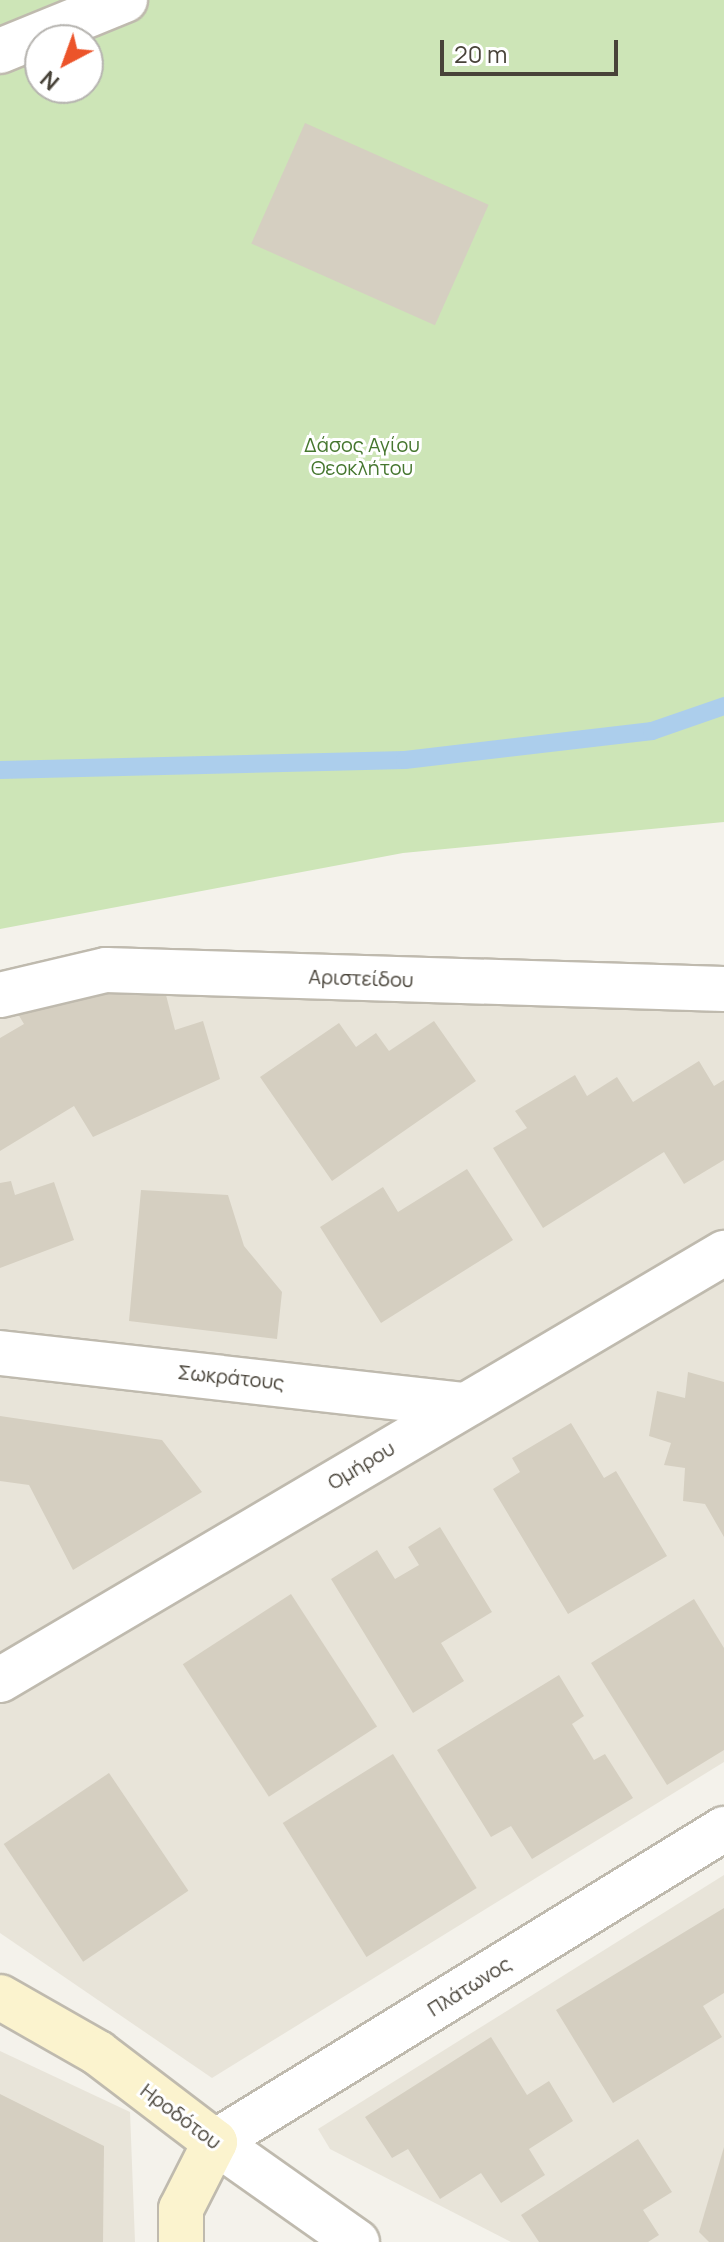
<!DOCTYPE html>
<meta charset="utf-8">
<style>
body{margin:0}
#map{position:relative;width:724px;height:2242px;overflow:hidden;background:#f4f2eb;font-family:Manrope,sans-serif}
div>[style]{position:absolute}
.residential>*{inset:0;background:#e8e4d9}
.green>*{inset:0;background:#cde5b7}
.stream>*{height:18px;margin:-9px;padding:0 9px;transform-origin:9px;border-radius:9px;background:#acceec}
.building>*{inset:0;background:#d5cfc1;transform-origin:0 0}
.roads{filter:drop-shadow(2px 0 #bfbaae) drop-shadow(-2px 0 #bfbaae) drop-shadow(0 2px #bfbaae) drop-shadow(0 -2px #bfbaae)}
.street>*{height:44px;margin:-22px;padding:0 22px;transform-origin:22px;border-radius:22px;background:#fff}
.secondary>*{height:44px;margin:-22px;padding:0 22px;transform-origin:22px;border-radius:22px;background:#fbf3ce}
span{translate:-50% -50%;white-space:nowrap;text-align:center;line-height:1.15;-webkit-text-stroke:6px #fff;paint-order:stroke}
.park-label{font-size:20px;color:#46772f}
.street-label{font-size:20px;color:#484339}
.north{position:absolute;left:24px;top:24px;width:80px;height:80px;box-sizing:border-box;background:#fff;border:2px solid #b6b4b0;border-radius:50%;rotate:221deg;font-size:22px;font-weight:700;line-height:32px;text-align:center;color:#484339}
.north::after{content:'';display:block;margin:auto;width:28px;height:36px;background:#ec542a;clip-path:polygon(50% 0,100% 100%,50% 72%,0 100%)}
.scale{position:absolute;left:440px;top:40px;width:178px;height:36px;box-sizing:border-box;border:4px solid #484339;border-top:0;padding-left:10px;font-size:24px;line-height:28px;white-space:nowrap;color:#484339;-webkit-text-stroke:6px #fff;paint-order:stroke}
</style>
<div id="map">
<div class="residential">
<div style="clip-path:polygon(62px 989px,724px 1009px,724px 1762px,212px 2078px,0 1933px,0 1017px)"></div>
<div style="clip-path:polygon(724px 1875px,724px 2242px,511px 2242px,330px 2149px,318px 2129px)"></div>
<div style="clip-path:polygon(0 2051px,130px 2112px,135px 2242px,0 2242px)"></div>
</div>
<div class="green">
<div style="clip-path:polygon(evenodd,0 0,724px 0,724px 822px,403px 853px,0 929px,0 0,40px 40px,88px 40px,88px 88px,40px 88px,40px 40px)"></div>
</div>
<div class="stream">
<div style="left:0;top:770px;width:405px;rotate:-1.4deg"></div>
<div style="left:405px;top:760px;width:249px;rotate:-6.7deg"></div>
<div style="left:652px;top:731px;width:76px;rotate:-19.1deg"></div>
</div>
<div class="building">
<div style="left:305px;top:123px;width:201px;height:132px;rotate:24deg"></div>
<div style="clip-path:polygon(86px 988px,166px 995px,175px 1030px,203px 1021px,220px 1079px,93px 1137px,74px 1106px,0 1151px,0 1038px,24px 1024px,15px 1009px)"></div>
<div style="clip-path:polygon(434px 1021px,476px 1081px,332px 1181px,260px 1077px,339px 1023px,356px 1047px,376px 1033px,389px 1051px)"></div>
<div style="clip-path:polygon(699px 1061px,714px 1086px,724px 1080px,724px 1160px,684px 1184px,664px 1152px,543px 1228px,493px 1148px,527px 1128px,515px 1111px,575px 1075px,587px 1096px,617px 1077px,633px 1102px)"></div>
<div style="clip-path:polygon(467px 1169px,513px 1240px,381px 1323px,320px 1227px,383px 1187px,398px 1212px)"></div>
<div style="clip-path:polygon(11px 1181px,15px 1195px,54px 1182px,74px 1240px,0 1268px,0 1183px)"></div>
<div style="clip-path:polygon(141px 1190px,228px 1195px,244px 1246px,282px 1292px,277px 1339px,129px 1321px)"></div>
<div style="clip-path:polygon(688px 1372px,724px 1382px,724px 1537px,705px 1504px,683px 1501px,685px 1468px,664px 1465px,671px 1443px,649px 1436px,657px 1391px,685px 1398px)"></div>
<div style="clip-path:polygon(0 1416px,162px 1440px,202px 1492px,73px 1570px,29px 1485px,0 1481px)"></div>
<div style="clip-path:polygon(571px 1423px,604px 1478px,616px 1471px,667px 1556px,568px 1614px,493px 1489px,520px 1472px,512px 1458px)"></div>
<div style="clip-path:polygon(440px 1527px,492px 1612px,441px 1643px,464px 1681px,413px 1713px,331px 1579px,377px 1550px,395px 1579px,419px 1565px,408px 1547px)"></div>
<div style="left:291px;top:1594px;width:158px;height:129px;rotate:57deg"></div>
<div style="clip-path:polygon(694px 1599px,724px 1648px,724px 1750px,667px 1785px,591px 1663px)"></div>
<div style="clip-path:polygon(559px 1675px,584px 1716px,572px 1724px,594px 1760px,605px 1754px,633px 1798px,532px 1859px,511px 1826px,491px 1837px,437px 1750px)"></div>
<div style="left:393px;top:1754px;width:158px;height:130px;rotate:58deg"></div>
<div style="left:109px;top:1773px;width:142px;height:127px;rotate:56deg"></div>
<div style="clip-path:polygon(724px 1908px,724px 1993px,703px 2006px,722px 2037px,613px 2103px,556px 2010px)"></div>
<div style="clip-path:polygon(491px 2037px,527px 2095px,549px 2081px,573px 2121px,529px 2149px,545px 2175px,501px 2203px,481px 2173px,440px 2199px,408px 2149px,392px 2158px,365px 2117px)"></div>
<div style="clip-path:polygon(0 2094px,104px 2146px,103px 2242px,0 2242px)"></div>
<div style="clip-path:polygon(638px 2139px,672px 2192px,643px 2210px,659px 2235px,648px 2242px,539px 2242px,521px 2215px)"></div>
<div style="clip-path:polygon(724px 2147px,724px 2242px,709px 2242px,699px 2232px)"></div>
</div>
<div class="roads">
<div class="street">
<div style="left:0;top:51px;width:135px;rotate:-22.2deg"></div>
<div style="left:0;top:995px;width:109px;rotate:-13.3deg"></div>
<div style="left:106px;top:970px;width:618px;rotate:1.76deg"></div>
<div style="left:0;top:1353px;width:465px;rotate:6.4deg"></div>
<div style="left:0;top:1680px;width:841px;rotate:-30.53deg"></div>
<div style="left:357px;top:2242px;width:174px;rotate:-144.8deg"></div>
<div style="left:215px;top:2142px;width:598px;rotate:-31.59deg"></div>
</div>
<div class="secondary">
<div style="left:0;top:1997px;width:113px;rotate:29.7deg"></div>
<div style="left:98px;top:2053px;width:147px;rotate:37.3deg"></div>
<div style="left:215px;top:2142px;width:75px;rotate:116.9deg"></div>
<div style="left:181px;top:2209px;width:33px;rotate:90deg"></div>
</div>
</div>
<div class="park-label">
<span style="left:362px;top:456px">Δάσος Αγίου<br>Θεοκλήτου</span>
</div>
<div class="street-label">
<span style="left:361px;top:978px;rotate:2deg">Αριστείδου</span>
<span style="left:231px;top:1377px;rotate:6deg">Σωκράτους</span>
<span style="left:361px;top:1465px;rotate:-31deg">Ομήρου</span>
<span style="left:469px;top:1986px;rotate:-32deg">Πλάτωνος</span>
<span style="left:181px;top:2116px;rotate:37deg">Ηροδότου</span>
</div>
<div class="north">N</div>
<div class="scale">20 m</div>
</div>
